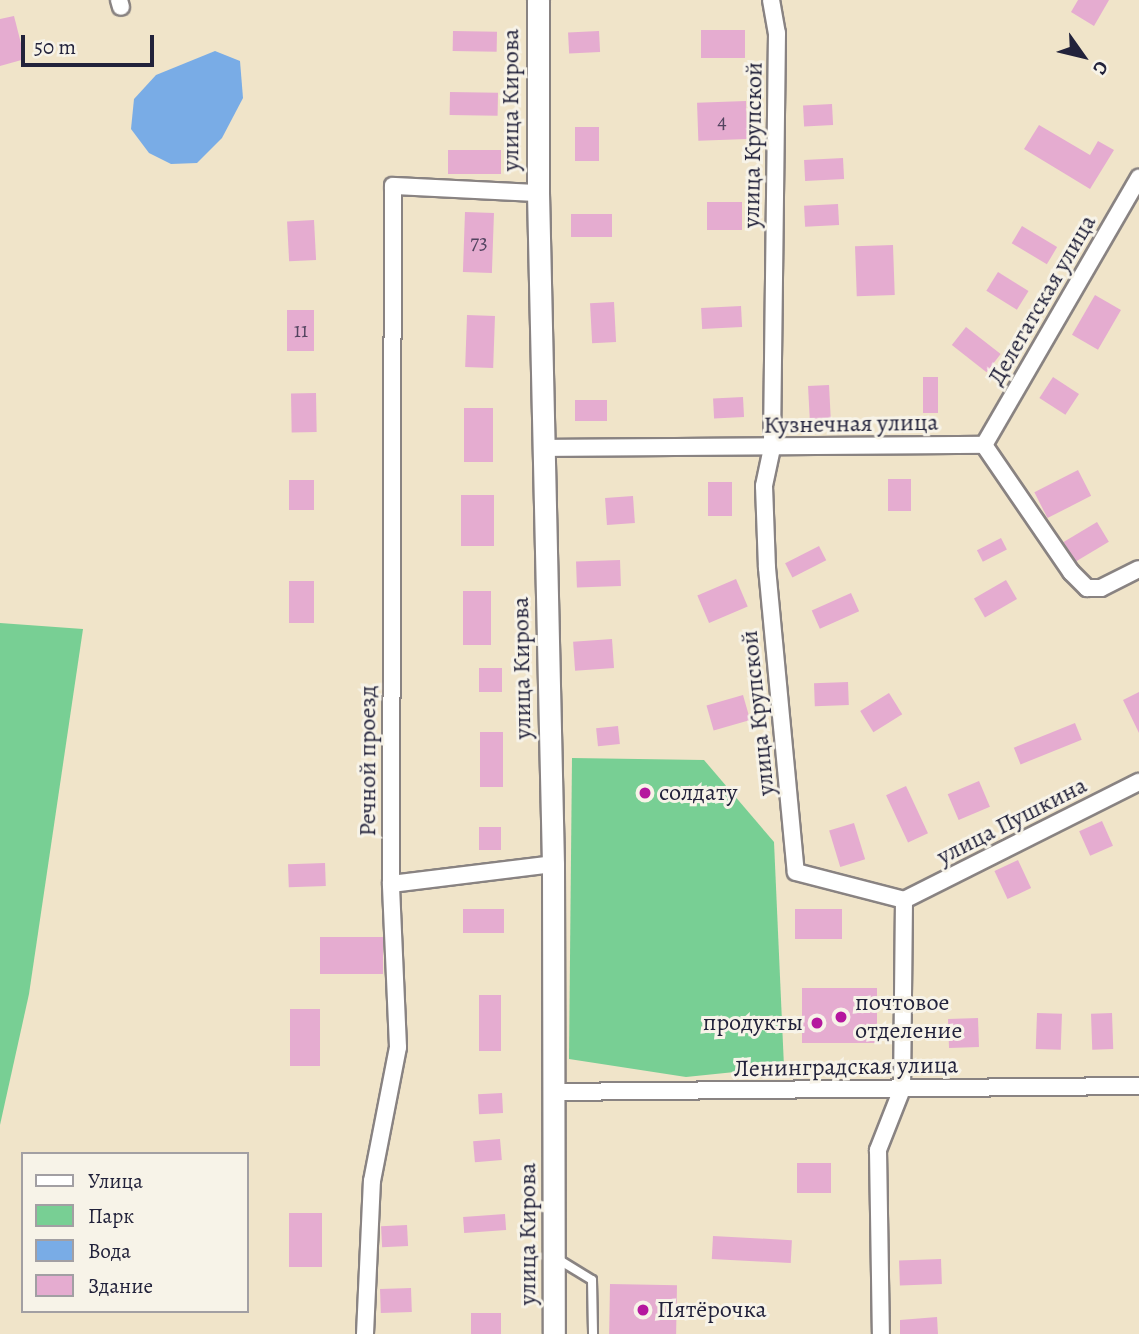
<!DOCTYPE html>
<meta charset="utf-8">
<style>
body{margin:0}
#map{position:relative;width:1139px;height:1334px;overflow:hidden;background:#f0e4c9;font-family:Alegreya,serif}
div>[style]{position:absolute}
.green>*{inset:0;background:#78cf94}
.water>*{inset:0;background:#79ace6}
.building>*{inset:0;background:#e5acd0;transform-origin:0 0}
.roads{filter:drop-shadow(2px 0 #898382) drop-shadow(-2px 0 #898382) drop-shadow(0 2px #898382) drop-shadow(0 -2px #898382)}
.service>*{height:8px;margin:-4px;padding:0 4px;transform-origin:4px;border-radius:4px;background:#fff}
.minor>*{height:16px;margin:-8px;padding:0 8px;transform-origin:8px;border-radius:8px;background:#fff}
.tertiary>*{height:21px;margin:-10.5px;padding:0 10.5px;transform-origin:10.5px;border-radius:10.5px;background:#fff}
.dots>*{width:19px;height:19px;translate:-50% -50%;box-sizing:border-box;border:4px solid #f7f3e8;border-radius:50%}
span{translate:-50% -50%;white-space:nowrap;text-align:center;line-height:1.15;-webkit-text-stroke:6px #f7f3e8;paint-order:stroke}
.number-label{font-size:21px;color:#534460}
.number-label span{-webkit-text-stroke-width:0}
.street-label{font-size:24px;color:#22223b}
.poi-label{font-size:24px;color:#22223b}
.left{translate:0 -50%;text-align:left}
.right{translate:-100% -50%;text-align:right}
.legend{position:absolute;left:21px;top:1152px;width:228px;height:161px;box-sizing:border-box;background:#f7f3e8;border:2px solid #a29fa3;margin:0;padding:9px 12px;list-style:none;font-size:21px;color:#22223b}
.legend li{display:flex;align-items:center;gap:14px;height:35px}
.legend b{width:35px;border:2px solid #a29fa3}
.north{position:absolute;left:1048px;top:21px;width:70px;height:70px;-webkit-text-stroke:5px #f7f3e8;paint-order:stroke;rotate:124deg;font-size:19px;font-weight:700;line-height:28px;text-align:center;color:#22223b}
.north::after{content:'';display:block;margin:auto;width:24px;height:32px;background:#22223b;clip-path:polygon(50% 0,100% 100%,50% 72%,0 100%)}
.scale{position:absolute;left:21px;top:35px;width:133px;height:32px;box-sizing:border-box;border:4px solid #22223b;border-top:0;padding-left:9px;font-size:21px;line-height:24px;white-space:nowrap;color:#22223b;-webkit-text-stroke:5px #f7f3e8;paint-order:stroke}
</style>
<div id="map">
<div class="green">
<div style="clip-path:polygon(0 623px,83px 629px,29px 994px,0 1125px)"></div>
<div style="clip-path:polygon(572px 758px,704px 760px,774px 842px,784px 1067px,686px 1077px,569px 1059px)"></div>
</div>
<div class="water">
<div style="clip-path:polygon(215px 51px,240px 61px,243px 98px,222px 138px,197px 163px,171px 164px,149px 153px,131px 129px,134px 99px,156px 75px)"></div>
</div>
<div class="building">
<div style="clip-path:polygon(1078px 0,1109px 0,1094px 26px,1071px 12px)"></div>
<div style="clip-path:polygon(14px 16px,25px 59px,0 66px,0 19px)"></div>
<div style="left:745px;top:30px;width:28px;height:44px;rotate:90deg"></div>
<div style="left:453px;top:31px;width:44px;height:20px;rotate:1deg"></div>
<div style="left:599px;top:31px;width:21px;height:31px;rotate:87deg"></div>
<div style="left:450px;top:92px;width:48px;height:23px;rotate:1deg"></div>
<div style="left:746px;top:101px;width:38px;height:49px;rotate:88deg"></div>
<div style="left:832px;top:104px;width:21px;height:29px;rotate:87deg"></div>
<div style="clip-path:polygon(1039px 125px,1090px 155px,1098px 141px,1114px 150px,1090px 189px,1024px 149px)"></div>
<div style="left:575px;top:127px;width:24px;height:34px"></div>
<div style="left:501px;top:150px;width:24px;height:53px;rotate:90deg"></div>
<div style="left:843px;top:158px;width:21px;height:39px;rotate:87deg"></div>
<div style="left:707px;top:202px;width:35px;height:28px"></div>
<div style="left:838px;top:204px;width:21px;height:34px;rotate:87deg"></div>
<div style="left:465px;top:212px;width:29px;height:60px;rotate:2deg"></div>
<div style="left:612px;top:214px;width:23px;height:41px;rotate:90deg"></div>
<div style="left:314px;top:220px;width:40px;height:27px;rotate:87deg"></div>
<div style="left:1022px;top:226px;width:41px;height:20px;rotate:31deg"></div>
<div style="left:893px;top:245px;width:50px;height:38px;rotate:88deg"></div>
<div style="left:998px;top:272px;width:36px;height:22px;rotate:32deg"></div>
<div style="left:1095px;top:295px;width:30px;height:46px;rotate:30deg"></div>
<div style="left:614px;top:302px;width:40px;height:24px;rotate:87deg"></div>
<div style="left:741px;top:306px;width:21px;height:40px;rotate:87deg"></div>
<div style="left:287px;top:310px;width:27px;height:41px"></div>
<div style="left:467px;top:315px;width:28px;height:52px;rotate:2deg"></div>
<div style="left:966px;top:327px;width:44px;height:23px;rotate:38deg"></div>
<div style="left:923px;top:377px;width:15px;height:36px"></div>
<div style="left:1053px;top:377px;width:31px;height:25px;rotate:33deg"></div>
<div style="left:829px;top:385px;width:35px;height:21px;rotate:87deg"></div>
<div style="left:316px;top:393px;width:39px;height:25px;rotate:89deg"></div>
<div style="left:743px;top:397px;width:20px;height:30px;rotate:87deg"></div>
<div style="left:607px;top:400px;width:21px;height:32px;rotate:90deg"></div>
<div style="left:464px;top:408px;width:29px;height:54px"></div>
<div style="left:1078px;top:470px;width:29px;height:49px;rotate:63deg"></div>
<div style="left:888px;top:479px;width:23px;height:32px"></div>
<div style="left:289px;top:480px;width:25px;height:30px"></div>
<div style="left:708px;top:482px;width:24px;height:34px"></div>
<div style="left:461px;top:495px;width:33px;height:51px"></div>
<div style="left:633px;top:496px;width:27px;height:28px;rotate:86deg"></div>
<div style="left:1097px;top:522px;width:23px;height:39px;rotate:59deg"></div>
<div style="left:1001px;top:538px;width:13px;height:27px;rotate:63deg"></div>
<div style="left:819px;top:546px;width:16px;height:38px;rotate:63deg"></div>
<div style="left:620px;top:560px;width:26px;height:44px;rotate:88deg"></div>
<div style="left:736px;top:579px;width:30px;height:42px;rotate:67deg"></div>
<div style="left:1006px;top:580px;width:22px;height:37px;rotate:60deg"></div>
<div style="left:289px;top:581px;width:25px;height:42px"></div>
<div style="left:463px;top:591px;width:28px;height:54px"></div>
<div style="left:851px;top:593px;width:20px;height:43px;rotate:66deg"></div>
<div style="left:612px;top:639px;width:29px;height:39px;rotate:86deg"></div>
<div style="left:479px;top:668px;width:23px;height:24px"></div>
<div style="left:848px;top:682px;width:23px;height:34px;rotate:88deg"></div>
<div style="clip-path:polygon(1139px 692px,1139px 733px,1123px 700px)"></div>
<div style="left:889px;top:693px;width:25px;height:34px;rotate:58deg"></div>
<div style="left:743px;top:695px;width:26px;height:38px;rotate:74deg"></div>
<div style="left:1075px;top:723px;width:18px;height:66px;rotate:68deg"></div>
<div style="left:618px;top:726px;width:18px;height:22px;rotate:84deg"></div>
<div style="left:480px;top:732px;width:23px;height:55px"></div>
<div style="left:979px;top:781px;width:28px;height:34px;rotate:67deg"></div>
<div style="left:906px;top:786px;width:52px;height:22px;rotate:65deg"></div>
<div style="left:1102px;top:821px;width:27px;height:25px;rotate:66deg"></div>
<div style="left:854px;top:823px;width:38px;height:26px;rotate:73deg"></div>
<div style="left:479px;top:827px;width:22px;height:23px"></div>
<div style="left:1018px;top:860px;width:31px;height:26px;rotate:65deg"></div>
<div style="left:325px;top:863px;width:23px;height:37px;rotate:88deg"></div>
<div style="left:504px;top:909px;width:24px;height:41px;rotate:90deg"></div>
<div style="left:795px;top:909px;width:47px;height:30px"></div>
<div style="left:320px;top:937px;width:63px;height:37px"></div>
<div style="left:802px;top:988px;width:75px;height:55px"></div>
<div style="left:501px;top:995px;width:56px;height:22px;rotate:90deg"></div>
<div style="left:290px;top:1009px;width:30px;height:57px"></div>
<div style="left:1037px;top:1013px;width:25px;height:36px;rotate:2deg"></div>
<div style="left:1112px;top:1013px;width:36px;height:21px;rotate:88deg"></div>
<div style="left:978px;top:1018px;width:29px;height:30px;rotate:88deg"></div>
<div style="left:502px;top:1093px;width:20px;height:24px;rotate:87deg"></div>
<div style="left:500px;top:1139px;width:21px;height:27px;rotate:85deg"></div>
<div style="left:831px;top:1163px;width:30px;height:34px;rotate:90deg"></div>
<div style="left:289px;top:1213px;width:33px;height:54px"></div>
<div style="left:505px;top:1214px;width:16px;height:42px;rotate:86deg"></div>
<div style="left:407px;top:1225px;width:21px;height:26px;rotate:87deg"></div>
<div style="left:713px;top:1236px;width:79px;height:23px;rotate:3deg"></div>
<div style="left:941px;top:1259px;width:25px;height:42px;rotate:88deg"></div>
<div style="left:610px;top:1284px;width:67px;height:50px;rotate:1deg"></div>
<div style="left:411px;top:1288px;width:24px;height:31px;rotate:88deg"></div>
<div style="left:501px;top:1313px;width:21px;height:30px;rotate:90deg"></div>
<div style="clip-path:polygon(937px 1317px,938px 1334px,900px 1334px,900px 1320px)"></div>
</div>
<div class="roads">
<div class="service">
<div style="left:556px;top:1258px;width:42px;rotate:31.4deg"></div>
<div style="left:592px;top:1280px;width:54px;rotate:88.9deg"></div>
</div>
<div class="minor">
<div style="left:119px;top:0;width:7px;rotate:74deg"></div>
<div style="left:771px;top:0;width:34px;rotate:80deg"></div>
<div style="left:777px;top:33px;width:415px;rotate:90.7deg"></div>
<div style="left:772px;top:448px;width:39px;rotate:102deg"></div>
<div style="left:764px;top:486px;width:82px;rotate:87.9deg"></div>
<div style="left:767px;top:568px;width:305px;rotate:84.6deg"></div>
<div style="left:796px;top:872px;width:112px;rotate:14.5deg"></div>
<div style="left:904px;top:900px;width:189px;rotate:90.6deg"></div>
<div style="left:902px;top:1089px;width:66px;rotate:111.5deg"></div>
<div style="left:878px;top:1150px;width:184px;rotate:89.1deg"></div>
<div style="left:984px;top:445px;width:309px;rotate:-59.9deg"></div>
<div style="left:542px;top:448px;width:442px;rotate:-0.4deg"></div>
<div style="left:984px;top:445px;width:154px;rotate:55.6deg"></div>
<div style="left:1071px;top:572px;width:23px;rotate:45deg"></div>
<div style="left:1087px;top:588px;width:14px"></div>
<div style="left:1101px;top:588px;width:42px;rotate:-26.6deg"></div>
<div style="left:391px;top:884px;width:163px;rotate:-7deg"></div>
<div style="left:904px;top:900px;width:263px;rotate:-26.7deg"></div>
<div style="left:553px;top:1092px;width:586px;rotate:-0.59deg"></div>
<div style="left:365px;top:1334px;width:153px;rotate:-87.4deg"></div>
<div style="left:372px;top:1181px;width:136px;rotate:-79deg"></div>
<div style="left:398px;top:1047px;width:163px;rotate:-92.5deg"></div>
<div style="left:391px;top:884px;width:698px;rotate:-89.84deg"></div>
<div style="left:393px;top:186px;width:145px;rotate:2.8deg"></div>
</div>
<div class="tertiary">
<div style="left:538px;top:0;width:193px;rotate:90deg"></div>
<div style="left:538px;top:193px;width:671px;rotate:88.72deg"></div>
<div style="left:553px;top:864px;width:470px;rotate:89.9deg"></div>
</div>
</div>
<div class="dots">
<div style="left:645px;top:793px;background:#b5179e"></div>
<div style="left:841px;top:1017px;background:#b5179e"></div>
<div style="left:817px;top:1023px;background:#b5179e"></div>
<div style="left:643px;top:1310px;background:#b5179e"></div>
</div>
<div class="number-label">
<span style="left:722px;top:121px">4</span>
<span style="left:479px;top:242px">73</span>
<span style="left:301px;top:330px">11</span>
</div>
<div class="street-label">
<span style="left:511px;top:100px;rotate:-90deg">улица Кирова</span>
<span style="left:753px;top:145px;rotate:-89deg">улица Крупской</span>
<span style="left:1042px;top:300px;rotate:-60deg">Делегатская улица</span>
<span style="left:851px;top:424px;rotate:-1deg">Кузнечная улица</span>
<span style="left:522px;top:668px;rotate:-91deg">улица Кирова</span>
<span style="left:758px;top:713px;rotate:-96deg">улица Крупской</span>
<span style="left:368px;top:761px;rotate:-90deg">Речной проезд</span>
<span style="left:1012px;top:821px;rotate:-27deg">улица Пушкина</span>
<span style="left:846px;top:1067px;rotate:-1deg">Ленинградская улица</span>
<span style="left:528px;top:1234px;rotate:-90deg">улица Кирова</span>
</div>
<div class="poi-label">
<span class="left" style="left:659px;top:793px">солдату</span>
<span class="left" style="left:855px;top:1017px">почтовое<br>отделение</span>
<span class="right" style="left:803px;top:1023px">продукты</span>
<span class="left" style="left:657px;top:1310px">Пятёрочка</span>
</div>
<ul class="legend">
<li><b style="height:9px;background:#fff"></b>Улица</li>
<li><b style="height:19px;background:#78cf94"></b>Парк</li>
<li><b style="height:19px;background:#79ace6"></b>Вода</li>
<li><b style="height:19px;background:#e5acd0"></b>Здание</li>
</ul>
<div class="north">С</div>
<div class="scale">50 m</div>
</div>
